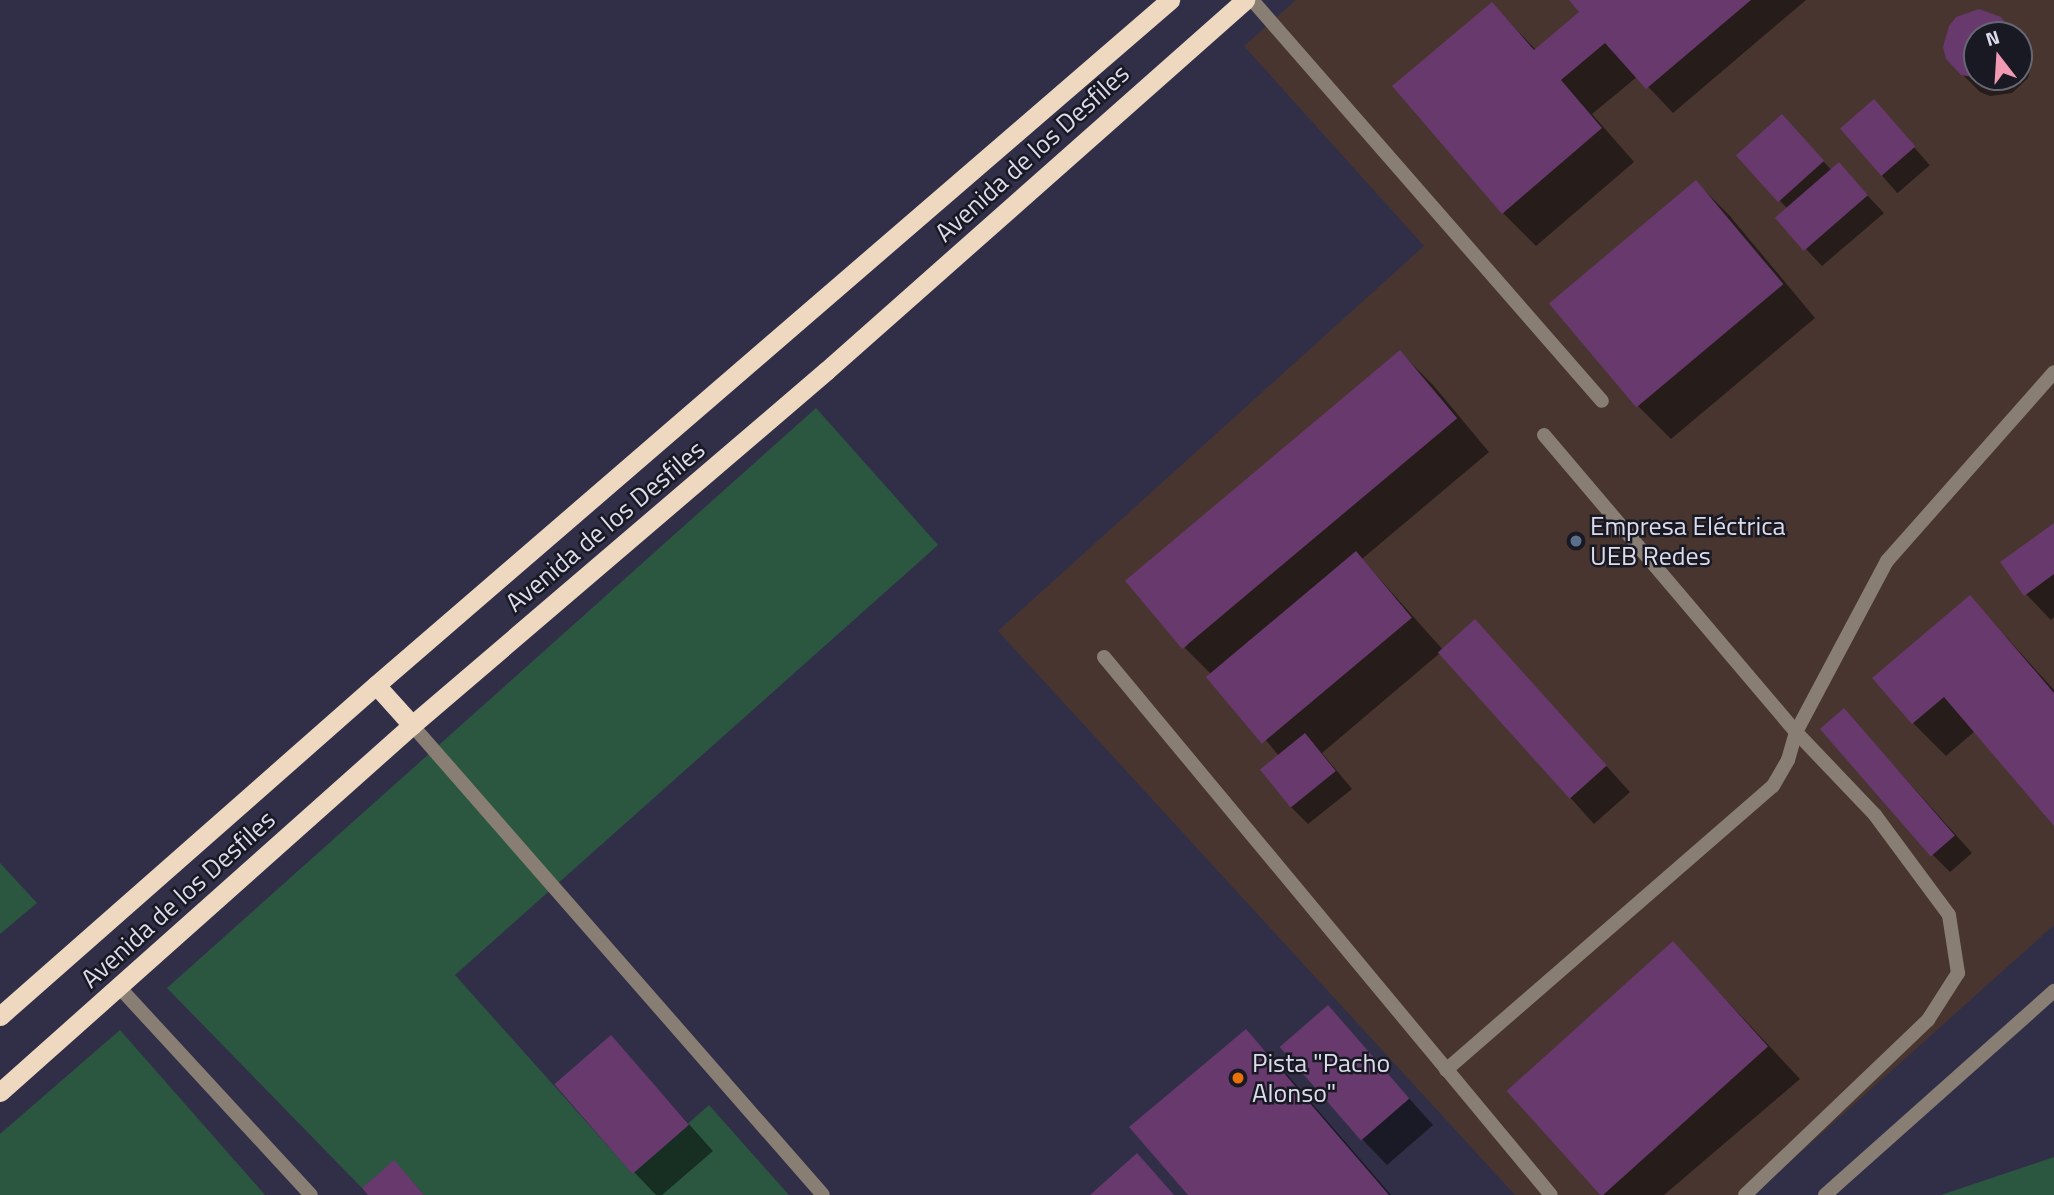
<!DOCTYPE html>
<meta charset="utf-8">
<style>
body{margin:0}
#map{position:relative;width:2054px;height:1195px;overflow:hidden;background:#312f48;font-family:"Titillium Web",sans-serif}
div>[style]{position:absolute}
.industrial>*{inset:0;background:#48352f}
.green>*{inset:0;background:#2b5741}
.shadow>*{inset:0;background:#0007;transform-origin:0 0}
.building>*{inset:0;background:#67396c;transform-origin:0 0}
.service>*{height:14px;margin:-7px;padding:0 7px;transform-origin:7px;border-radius:7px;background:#887e73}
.minor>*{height:14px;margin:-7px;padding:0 7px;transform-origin:7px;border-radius:7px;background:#887e73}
.trunk>*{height:19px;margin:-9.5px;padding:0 9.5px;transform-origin:9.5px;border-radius:9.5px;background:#eed9c0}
.dots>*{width:19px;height:19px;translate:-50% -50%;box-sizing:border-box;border:4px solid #191924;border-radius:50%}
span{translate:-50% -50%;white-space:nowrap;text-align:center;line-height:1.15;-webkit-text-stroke:5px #191924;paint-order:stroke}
.street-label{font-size:26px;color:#dbdbeb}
.poi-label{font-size:26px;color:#dbdbeb}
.left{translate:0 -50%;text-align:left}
.north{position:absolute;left:1963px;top:21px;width:70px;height:70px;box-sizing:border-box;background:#191924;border:2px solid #676774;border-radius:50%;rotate:343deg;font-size:19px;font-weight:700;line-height:28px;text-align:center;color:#dbdbeb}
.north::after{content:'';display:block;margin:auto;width:24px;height:32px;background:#f19ab4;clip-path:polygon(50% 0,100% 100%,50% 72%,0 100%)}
</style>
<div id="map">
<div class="industrial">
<div style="clip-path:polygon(evenodd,1296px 0,2054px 0,2054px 925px,1753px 1195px,1515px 1195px,998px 631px,1424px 246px,1244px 46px,1296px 0,1977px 35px,2019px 35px,2019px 77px,1977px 77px,1977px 35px)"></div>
</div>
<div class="green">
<div style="clip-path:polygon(816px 408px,938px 545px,455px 975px,632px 1173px,709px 1105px,789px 1195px,424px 1195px,394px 1161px,362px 1188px,167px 988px)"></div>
<div style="clip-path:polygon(0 863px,37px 903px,0 934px)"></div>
<div style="clip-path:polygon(120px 1030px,265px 1195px,0 1195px,0 1134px)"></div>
<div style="clip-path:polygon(2054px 1157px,2054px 1195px,1941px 1195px)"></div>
</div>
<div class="shadow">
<div style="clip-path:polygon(1573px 0,1806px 0,1673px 113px,1638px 76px,1592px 114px,1634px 162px,1536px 246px,1503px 213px,1394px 87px,1492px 4px,1536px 50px,1598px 34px)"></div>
<div style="clip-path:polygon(1968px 13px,1990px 13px,2010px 29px,2010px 35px,1977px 35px,1977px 77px,2019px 77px,2019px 38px,2026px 45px,2031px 67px,2028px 78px,2012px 93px,1990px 96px,1980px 92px,1962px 74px)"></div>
<div style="left:1874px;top:101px;width:85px;height:43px;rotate:49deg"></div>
<div style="clip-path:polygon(1799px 134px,1832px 171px,1839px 165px,1884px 213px,1822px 266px,1777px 218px,1788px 209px,1780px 201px)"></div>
<div style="clip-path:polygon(1696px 182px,1729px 215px,1815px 318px,1671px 439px,1638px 406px)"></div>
<div style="clip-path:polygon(1400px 352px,1433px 385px,1489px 452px,1362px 559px,1443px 650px,1475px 621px,1630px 792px,1594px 824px,1440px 653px,1322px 753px,1352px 789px,1308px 824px,1291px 807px,1279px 756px,1212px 675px,1185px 648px)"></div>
<div style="clip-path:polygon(2054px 525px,2054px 617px,2051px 620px,2026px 594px)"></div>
<div style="clip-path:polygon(1970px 597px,2054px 690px,2054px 823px,1975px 731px,1946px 756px,1913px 723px)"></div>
<div style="clip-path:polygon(1844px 710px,1972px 853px,1950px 872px,1933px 855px)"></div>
<div style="clip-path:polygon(1673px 943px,1800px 1079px,1664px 1195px,1603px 1195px,1508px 1090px)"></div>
<div style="clip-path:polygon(1327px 1007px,1433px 1125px,1387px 1165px,1362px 1139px)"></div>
<div style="clip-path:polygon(1246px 1031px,1278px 1064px,1391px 1195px,1190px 1195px)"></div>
<div style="clip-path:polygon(611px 1037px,713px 1151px,662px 1195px,656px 1195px,634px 1172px)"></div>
</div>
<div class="building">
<div style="clip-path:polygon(1569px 0,1751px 0,1646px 89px,1605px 43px,1561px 80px,1602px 128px,1502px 214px,1392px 86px,1492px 2px,1534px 50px,1579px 12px)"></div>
<div style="clip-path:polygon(1979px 9px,2001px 17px,2013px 35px,1977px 35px,1977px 77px,1989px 77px,1983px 79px,1961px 75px,1946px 59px,1943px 47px,1949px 26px,1956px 17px)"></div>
<div style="left:1874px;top:99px;width:63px;height:45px;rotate:49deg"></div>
<div style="left:1782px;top:114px;width:63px;height:62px;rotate:48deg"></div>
<div style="left:1839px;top:162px;width:44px;height:85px;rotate:49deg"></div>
<div style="left:1696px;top:180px;width:136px;height:192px;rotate:50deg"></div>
<div style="left:1400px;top:350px;width:89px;height:359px;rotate:50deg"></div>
<div style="clip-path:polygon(2054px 523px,2054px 574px,2024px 596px,2000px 562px)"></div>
<div style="left:1356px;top:551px;width:87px;height:196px;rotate:50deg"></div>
<div style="clip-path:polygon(1970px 595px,2054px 693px,2054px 826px,1944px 697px,1912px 724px,1872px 678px)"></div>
<div style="left:1475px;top:619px;width:197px;height:50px;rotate:48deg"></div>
<div style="left:1844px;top:708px;width:169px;height:32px;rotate:49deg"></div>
<div style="left:1305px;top:733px;width:49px;height:58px;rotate:51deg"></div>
<div style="left:1673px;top:941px;width:142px;height:224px;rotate:48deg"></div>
<div style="left:1328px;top:1005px;width:124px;height:64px;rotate:49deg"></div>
<div style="clip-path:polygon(1246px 1029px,1389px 1195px,1188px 1195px,1129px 1127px)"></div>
<div style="left:611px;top:1035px;width:119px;height:75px;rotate:49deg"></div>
<div style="clip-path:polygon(1137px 1153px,1174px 1195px,1090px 1195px)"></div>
<div style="clip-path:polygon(394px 1160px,424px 1195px,368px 1195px,362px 1188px)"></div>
</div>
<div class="service">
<div style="left:1252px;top:0;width:532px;rotate:48.88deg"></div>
<div style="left:1544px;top:435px;width:390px;rotate:49.7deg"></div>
<div style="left:1796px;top:732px;width:115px;rotate:46.4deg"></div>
<div style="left:1875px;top:815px;width:124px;rotate:53.5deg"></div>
<div style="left:1949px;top:915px;width:59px;rotate:81.2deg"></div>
<div style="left:1958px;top:973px;width:56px;rotate:122.6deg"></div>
<div style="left:1928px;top:1020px;width:253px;rotate:136.3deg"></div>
<div style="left:1104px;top:657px;width:699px;rotate:50.28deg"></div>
<div style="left:412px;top:725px;width:624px;rotate:48.83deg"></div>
<div style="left:119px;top:987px;width:283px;rotate:47.3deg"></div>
<div style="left:1446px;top:1070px;width:433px;rotate:-41deg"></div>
<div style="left:1773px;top:786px;width:30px;rotate:-60deg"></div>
<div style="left:1788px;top:760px;width:29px;rotate:-74deg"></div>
<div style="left:1796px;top:732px;width:194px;rotate:-62deg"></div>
<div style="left:1887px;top:561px;width:252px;rotate:-48.5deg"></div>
</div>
<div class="minor">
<div style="left:1825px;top:1195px;width:307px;rotate:-41.7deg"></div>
</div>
<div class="trunk">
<div style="left:376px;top:685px;width:54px;rotate:48deg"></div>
<div style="left:0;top:1016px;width:501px;rotate:-41.36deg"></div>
<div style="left:376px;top:685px;width:1049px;rotate:-40.79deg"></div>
<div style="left:0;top:1092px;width:552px;rotate:-41.69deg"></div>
<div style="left:412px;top:725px;width:545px;rotate:-40.53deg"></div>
<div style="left:826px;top:371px;width:560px;rotate:-41.52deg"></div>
</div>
<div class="dots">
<div style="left:1576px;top:541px;background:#5c6f8a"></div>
<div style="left:1238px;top:1078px;background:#e8710a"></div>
</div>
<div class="street-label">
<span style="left:1032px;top:153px;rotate:-42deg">Avenida de los Desfiles</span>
<span style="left:605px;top:526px;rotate:-40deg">Avenida de los Desfiles</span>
<span style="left:178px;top:899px;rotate:-42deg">Avenida de los Desfiles</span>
</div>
<div class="poi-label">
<span class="left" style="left:1590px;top:541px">Empresa Eléctrica<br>UEB Redes</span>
<span class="left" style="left:1252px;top:1078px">Pista "Pacho<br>Alonso"</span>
</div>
<div class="north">N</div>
</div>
